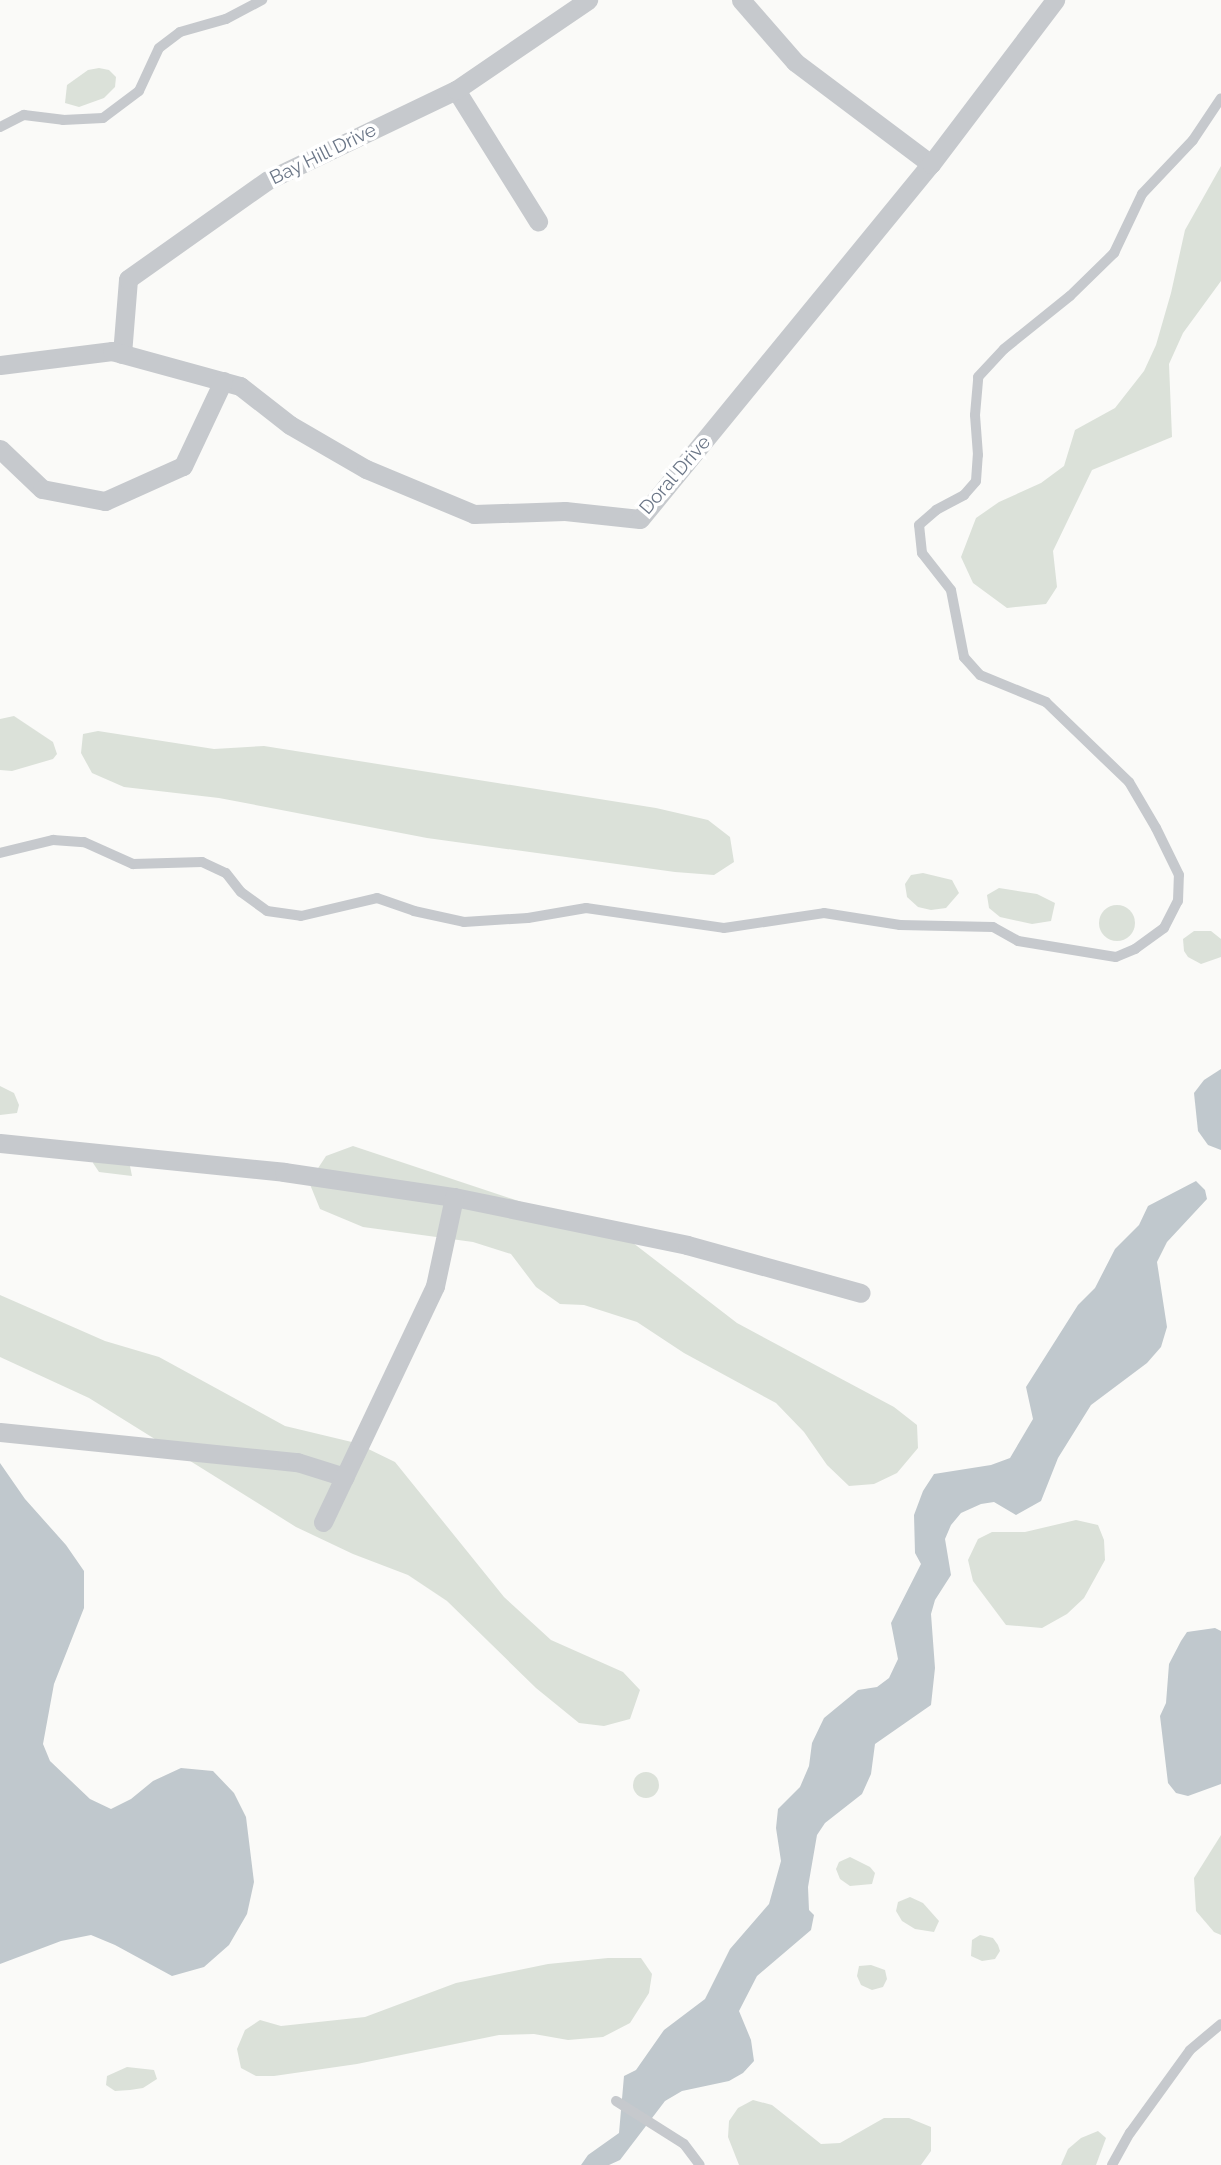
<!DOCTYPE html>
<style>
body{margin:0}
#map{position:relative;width:1221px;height:2165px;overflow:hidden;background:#fafaf8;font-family:Raleway,sans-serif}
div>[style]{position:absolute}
.green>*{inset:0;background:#dbe1d9}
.round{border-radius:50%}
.water>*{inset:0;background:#c0c8cd}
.lane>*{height:10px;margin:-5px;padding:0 5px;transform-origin:5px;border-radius:5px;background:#c6c9cd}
.street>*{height:19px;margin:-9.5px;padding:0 9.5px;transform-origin:9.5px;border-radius:9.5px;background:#c6c9cd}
span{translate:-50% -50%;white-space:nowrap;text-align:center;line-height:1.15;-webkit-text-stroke:7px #fff;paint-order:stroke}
.street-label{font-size:19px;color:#6b7687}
</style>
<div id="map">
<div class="green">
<div style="clip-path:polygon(99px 68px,109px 70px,116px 77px,115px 87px,104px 98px,79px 107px,65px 103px,67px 85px,88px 70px)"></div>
<div style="clip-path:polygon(1221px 166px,1221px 281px,1183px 333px,1169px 364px,1172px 437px,1092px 470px,1053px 551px,1057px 587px,1046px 604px,1007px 608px,973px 583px,961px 557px,976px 518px,999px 502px,1041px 483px,1064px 466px,1075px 430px,1115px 408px,1144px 371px,1156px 345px,1171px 293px,1185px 230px)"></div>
<div style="clip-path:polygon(14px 716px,53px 742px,57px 754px,53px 759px,12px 771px,0 770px,0 719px)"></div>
<div style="clip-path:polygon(98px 731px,214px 749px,264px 746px,656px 808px,708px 820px,730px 837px,734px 862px,714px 875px,675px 872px,427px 838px,219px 798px,124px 787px,92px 773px,81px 753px,83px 734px)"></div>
<div style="clip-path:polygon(923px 873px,952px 880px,959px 893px,946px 908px,931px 910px,918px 907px,907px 897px,905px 884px,911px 875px)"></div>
<div style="clip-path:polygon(999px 888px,1037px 894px,1055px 903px,1051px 921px,1032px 924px,1000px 917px,989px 908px,987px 895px)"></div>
<div class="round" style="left:1099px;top:905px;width:36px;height:36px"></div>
<div style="clip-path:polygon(1194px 931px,1211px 931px,1221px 939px,1221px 957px,1201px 964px,1188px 957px,1184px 951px,1183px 939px)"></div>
<div style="clip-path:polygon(0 1086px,14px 1093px,19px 1105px,17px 1113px,0 1115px)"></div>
<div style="clip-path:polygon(353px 1146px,624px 1236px,737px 1323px,894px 1407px,917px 1425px,918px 1448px,897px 1473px,874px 1484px,849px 1486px,827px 1465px,804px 1432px,776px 1403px,684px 1353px,637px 1322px,584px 1305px,560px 1304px,536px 1287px,511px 1254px,473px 1242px,363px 1227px,320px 1209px,309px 1182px,326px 1156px)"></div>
<div style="clip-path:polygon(95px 1153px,129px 1161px,132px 1176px,99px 1172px,93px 1163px)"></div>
<div style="clip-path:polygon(0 1295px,105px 1341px,159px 1357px,285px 1426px,356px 1443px,395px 1462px,504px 1597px,551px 1640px,623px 1672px,640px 1690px,630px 1719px,604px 1726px,579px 1723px,536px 1688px,447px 1601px,408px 1575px,353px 1554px,296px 1527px,89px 1398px,0 1357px)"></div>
<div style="clip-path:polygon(1076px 1520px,1098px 1525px,1104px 1540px,1105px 1560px,1084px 1598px,1067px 1614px,1042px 1628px,1006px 1625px,973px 1581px,968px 1560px,978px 1539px,992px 1532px,1025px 1532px)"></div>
<div class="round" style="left:633px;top:1772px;width:26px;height:26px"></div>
<div style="clip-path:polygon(1221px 1835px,1221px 1935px,1214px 1932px,1196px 1911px,1194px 1878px)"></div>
<div style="clip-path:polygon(850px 1857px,870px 1867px,875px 1873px,872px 1884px,850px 1886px,840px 1879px,836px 1869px,839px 1862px)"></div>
<div style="clip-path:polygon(910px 1897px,923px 1903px,939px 1921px,934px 1932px,915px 1929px,902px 1921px,896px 1911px,898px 1902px)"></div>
<div style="clip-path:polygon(980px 1935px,993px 1938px,998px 1945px,1000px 1951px,995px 1959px,982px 1961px,971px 1956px,972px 1940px)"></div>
<div style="clip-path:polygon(608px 1958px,641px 1958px,652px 1974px,649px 1993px,630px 2023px,603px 2037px,568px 2040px,534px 2034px,499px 2035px,357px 2064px,274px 2076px,256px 2076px,241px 2068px,237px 2049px,245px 2030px,260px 2020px,281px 2026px,365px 2017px,456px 1983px,548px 1964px)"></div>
<div style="clip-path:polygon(871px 1965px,885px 1970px,887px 1979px,883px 1987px,872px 1990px,861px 1985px,857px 1976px,859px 1966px)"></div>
<div style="clip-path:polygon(127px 2067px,154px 2070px,157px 2079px,143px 2088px,130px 2090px,115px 2091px,106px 2085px,107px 2076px)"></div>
<div style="clip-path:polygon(753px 2100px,772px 2105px,821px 2144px,840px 2143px,884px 2118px,909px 2118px,931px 2127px,931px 2151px,921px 2165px,739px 2165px,728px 2137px,729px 2121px,738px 2108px)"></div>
<div style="clip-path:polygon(1098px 2131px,1106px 2138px,1096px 2165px,1061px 2165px,1068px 2149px,1081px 2138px)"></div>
</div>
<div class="water">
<div style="clip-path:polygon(1221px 1069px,1221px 1150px,1208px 1145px,1198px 1131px,1194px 1093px,1204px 1080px)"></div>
<div style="clip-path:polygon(1196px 1181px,1205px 1190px,1207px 1199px,1167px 1242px,1157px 1262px,1167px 1327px,1161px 1347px,1147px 1363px,1091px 1405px,1058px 1458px,1041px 1501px,1016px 1515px,994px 1502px,981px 1504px,961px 1513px,951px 1525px,945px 1539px,951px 1575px,935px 1600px,931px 1614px,935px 1668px,931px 1705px,875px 1744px,871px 1774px,862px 1794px,825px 1823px,817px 1835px,808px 1887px,809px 1910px,814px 1915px,811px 1930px,757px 1976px,739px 2011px,751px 2040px,754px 2061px,743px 2073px,729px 2081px,682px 2091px,665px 2101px,620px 2160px,609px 2165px,581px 2165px,588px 2155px,619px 2133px,624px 2076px,636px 2070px,664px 2030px,705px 1999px,730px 1949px,769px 1904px,781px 1861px,776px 1828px,778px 1809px,800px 1787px,809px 1766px,812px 1743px,824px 1718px,858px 1690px,877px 1687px,889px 1678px,898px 1659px,891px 1623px,921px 1564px,915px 1553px,914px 1515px,923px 1491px,934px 1474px,991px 1465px,1010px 1458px,1033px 1419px,1026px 1387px,1078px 1305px,1095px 1288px,1115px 1249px,1139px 1225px,1148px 1206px)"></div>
<div style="clip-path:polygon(0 1463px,25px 1499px,66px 1545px,84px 1571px,84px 1608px,54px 1684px,43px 1744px,50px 1761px,90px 1799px,111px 1809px,131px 1799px,153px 1781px,181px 1768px,213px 1771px,234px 1793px,246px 1817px,254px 1882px,247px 1914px,229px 1945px,204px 1967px,172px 1976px,115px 1945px,91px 1935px,61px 1941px,0 1964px)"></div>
<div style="clip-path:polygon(1215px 1628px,1221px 1631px,1221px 1784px,1188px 1796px,1176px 1793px,1168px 1783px,1160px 1716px,1166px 1703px,1169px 1664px,1181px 1641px,1187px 1632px)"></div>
</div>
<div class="lane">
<div style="left:0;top:127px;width:27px;rotate:-27deg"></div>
<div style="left:24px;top:115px;width:39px;rotate:7deg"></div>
<div style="left:63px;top:120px;width:40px;rotate:-2.9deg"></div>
<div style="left:103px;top:118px;width:45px;rotate:-36.9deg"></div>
<div style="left:139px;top:91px;width:47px;rotate:-65.1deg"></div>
<div style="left:159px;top:48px;width:26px;rotate:-37deg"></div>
<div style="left:180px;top:32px;width:48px;rotate:-15.8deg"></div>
<div style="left:226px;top:19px;width:41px;rotate:-27.8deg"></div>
<div style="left:0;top:853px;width:55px;rotate:-13.8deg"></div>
<div style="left:53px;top:840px;width:31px;rotate:4deg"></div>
<div style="left:84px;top:842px;width:54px;rotate:24.2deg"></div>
<div style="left:133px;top:864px;width:69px;rotate:-1.7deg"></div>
<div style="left:202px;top:862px;width:26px;rotate:25deg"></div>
<div style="left:226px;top:873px;width:24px;rotate:52deg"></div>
<div style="left:241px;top:892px;width:32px;rotate:36deg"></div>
<div style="left:267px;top:911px;width:34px;rotate:8deg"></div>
<div style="left:301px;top:916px;width:78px;rotate:-13.3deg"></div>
<div style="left:377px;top:898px;width:39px;rotate:19deg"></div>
<div style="left:414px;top:911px;width:51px;rotate:12.4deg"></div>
<div style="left:464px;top:922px;width:64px;rotate:-3.6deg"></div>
<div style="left:528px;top:918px;width:59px;rotate:-9.8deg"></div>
<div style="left:586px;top:908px;width:139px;rotate:8.2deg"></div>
<div style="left:724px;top:928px;width:101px;rotate:-8.5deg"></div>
<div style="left:824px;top:913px;width:77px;rotate:9deg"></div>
<div style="left:900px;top:925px;width:93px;rotate:1.2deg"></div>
<div style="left:993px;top:927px;width:29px;rotate:29deg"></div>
<div style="left:1018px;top:941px;width:99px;rotate:9.3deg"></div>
<div style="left:1116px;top:957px;width:21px;rotate:-23deg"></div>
<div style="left:1135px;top:949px;width:36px;rotate:-36deg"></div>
<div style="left:1164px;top:928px;width:30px;rotate:-63deg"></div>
<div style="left:1178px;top:901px;width:26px;rotate:-88deg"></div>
<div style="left:1179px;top:875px;width:52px;rotate:-116.1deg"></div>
<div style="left:1156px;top:828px;width:53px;rotate:-120.4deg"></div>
<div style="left:1129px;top:782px;width:115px;rotate:-136.1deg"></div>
<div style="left:1046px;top:702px;width:71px;rotate:-157.8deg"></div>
<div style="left:980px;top:675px;width:24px;rotate:-132deg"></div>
<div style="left:964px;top:657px;width:68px;rotate:-101deg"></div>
<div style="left:951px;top:590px;width:47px;rotate:-128.1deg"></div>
<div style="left:922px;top:553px;width:28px;rotate:-96deg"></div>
<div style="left:919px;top:525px;width:23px;rotate:-41deg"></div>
<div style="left:936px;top:510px;width:32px;rotate:-28deg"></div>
<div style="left:964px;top:495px;width:18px;rotate:-49deg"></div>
<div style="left:976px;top:481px;width:26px;rotate:-86deg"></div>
<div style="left:978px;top:455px;width:40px;rotate:-94.3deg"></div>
<div style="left:975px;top:415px;width:38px;rotate:-85deg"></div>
<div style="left:978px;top:377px;width:38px;rotate:-47deg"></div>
<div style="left:1004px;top:349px;width:85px;rotate:-38.8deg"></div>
<div style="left:1070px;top:296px;width:62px;rotate:-44.3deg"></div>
<div style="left:1114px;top:253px;width:65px;rotate:-64.6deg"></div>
<div style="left:1142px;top:194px;width:74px;rotate:-46.6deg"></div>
<div style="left:1193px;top:140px;width:50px;rotate:-56.3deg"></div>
<div style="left:616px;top:2101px;width:80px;rotate:32.3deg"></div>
<div style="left:684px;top:2144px;width:26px;rotate:53deg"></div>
<div style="left:1112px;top:2165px;width:37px;rotate:-61deg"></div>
<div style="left:1130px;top:2133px;width:102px;rotate:-54.1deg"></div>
<div style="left:1190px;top:2050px;width:40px;rotate:-40deg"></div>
</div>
<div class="street">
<div style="left:741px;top:0;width:82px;rotate:48.9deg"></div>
<div style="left:795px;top:62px;width:170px;rotate:36.9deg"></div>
<div style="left:456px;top:90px;width:155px;rotate:58deg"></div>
<div style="left:122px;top:354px;width:75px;rotate:-85.4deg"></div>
<div style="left:128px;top:279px;width:171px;rotate:-35.3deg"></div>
<div style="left:268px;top:180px;width:208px;rotate:-25.6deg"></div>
<div style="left:456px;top:90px;width:160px;rotate:-34.3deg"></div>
<div style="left:0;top:365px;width:113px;rotate:-7.1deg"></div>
<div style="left:112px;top:351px;width:133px;rotate:15.3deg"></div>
<div style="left:240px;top:386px;width:63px;rotate:38deg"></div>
<div style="left:290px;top:425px;width:88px;rotate:30.1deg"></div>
<div style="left:366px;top:469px;width:117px;rotate:22.6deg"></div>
<div style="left:474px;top:514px;width:91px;rotate:-1.9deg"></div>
<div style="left:565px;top:511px;width:75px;rotate:6.1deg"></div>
<div style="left:640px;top:519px;width:459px;rotate:-50.7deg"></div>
<div style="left:931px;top:164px;width:206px;rotate:-52.9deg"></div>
<div style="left:0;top:449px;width:58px;rotate:43.6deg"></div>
<div style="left:42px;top:489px;width:64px;rotate:10.8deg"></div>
<div style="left:105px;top:501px;width:85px;rotate:-24.2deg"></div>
<div style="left:183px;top:466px;width:94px;rotate:-64.8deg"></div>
<div style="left:0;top:1143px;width:285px;rotate:5.8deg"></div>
<div style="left:284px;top:1172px;width:172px;rotate:8.4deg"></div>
<div style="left:454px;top:1197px;width:238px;rotate:11.6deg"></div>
<div style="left:687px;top:1245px;width:180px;rotate:15.4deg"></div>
<div style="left:0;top:1432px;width:299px;rotate:5.8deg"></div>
<div style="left:297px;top:1462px;width:50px;rotate:17.4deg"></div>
<div style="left:323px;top:1522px;width:261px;rotate:-64.6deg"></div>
<div style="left:435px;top:1286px;width:91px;rotate:-77.9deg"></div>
</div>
<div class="street-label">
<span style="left:323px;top:154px;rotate:-26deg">Bay Hill Drive</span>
<span style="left:675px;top:475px;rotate:-49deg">Doral Drive</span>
</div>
</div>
